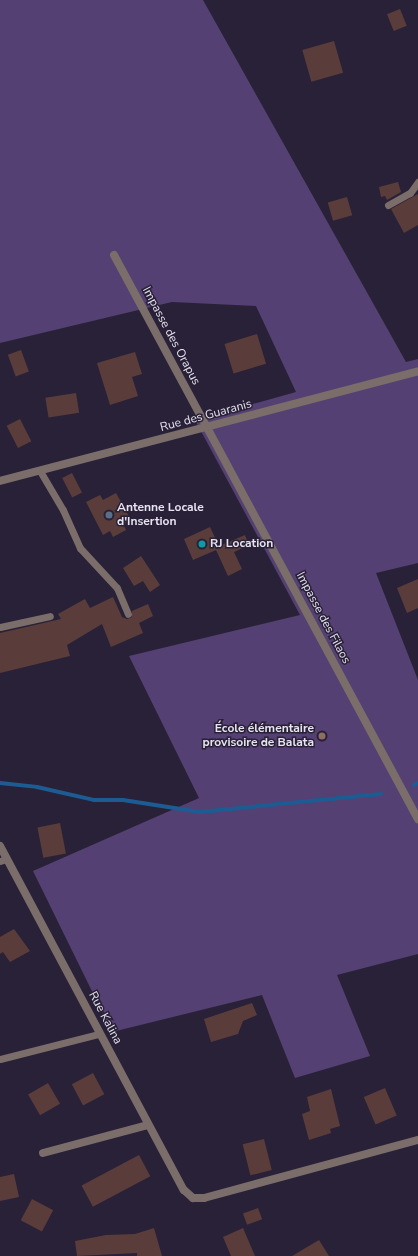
<!DOCTYPE html>
<meta charset="utf-8">
<style>
body{margin:0}
#map{position:relative;width:418px;height:1256px;overflow:hidden;background:#292137;font-family:"Nunito Sans",sans-serif}
div>[style]{position:absolute}
.green>*{inset:0;background:#544072}
.stream>*{height:4px;margin:-2px;padding:0 2px;transform-origin:2px;border-radius:2px;background:#1c5c93}
.building>*{inset:0;background:#5a3d3a;transform-origin:0 0}
.service>*{height:7px;margin:-3.5px;padding:0 3.5px;transform-origin:3.5px;border-radius:3.5px;background:#7b6d69}
.minor>*{height:8px;margin:-4px;padding:0 4px;transform-origin:4px;border-radius:4px;background:#7b6d69}
.dots>*{width:11px;height:11px;translate:-50% -50%;box-sizing:border-box;border:2px solid #292137;border-radius:50%}
span{translate:-50% -50%;white-space:nowrap;text-align:center;line-height:1.15;-webkit-text-stroke:3px #292137;paint-order:stroke}
.street-label{font-size:12px;color:#e7e3f1}
.poi-label{font-size:12px;color:#e7e3f1;font-weight:700}
.left{translate:0 -50%;text-align:left}
.right{translate:-100% -50%;text-align:right}
</style>
<div id="map">
<div class="green">
<div style="clip-path:polygon(0 0,203px 0,406px 362px,418px 359px,418px 563px,376px 573px,418px 680px,418px 954px,337px 975px,370px 1056px,295px 1078px,262px 995px,112px 1032px,33px 871px,199px 798px,129px 656px,300px 615px,195px 420px,296px 392px,256px 306px,172px 302px,0 343px)"></div>
</div>
<div class="stream">
<div style="left:0;top:783px;width:37px;rotate:6deg"></div>
<div style="left:37px;top:787px;width:58px;rotate:12.8deg"></div>
<div style="left:94px;top:800px;width:29px"></div>
<div style="left:123px;top:800px;width:78px;rotate:8.9deg"></div>
<div style="left:200px;top:812px;width:182px;rotate:-5.7deg"></div>
<div style="left:414px;top:785px;width:4px;rotate:-27deg"></div>
</div>
<div class="building">
<div style="left:400px;top:9px;width:18px;height:14px;rotate:68deg"></div>
<div style="left:334px;top:41px;width:33px;height:33px;rotate:74deg"></div>
<div style="clip-path:polygon(398px 182px,401px 192px,387px 200px,385px 196px,381px 197px,379px 187px)"></div>
<div style="clip-path:polygon(418px 194px,418px 225px,404px 233px,391px 209px)"></div>
<div style="left:347px;top:197px;width:19px;height:20px;rotate:74deg"></div>
<div style="left:257px;top:334px;width:31px;height:34px;rotate:73deg"></div>
<div style="left:21px;top:350px;width:23px;height:14px;rotate:70deg"></div>
<div style="clip-path:polygon(135px 352px,142px 374px,132px 377px,138px 396px,110px 405px,97px 363px)"></div>
<div style="left:76px;top:393px;width:20px;height:31px;rotate:81deg"></div>
<div style="left:20px;top:419px;width:25px;height:15px;rotate:63deg"></div>
<div style="left:72px;top:473px;width:22px;height:11px;rotate:63deg"></div>
<div style="clip-path:polygon(116px 493px,131px 520px,123px 524px,126px 530px,113px 537px,110px 531px,103px 535px,86px 502px,100px 495px,103px 500px)"></div>
<div style="clip-path:polygon(210px 527px,219px 546px,245px 535px,249px 545px,234px 552px,242px 569px,228px 576px,216px 550px,193px 560px,184px 539px)"></div>
<div style="clip-path:polygon(141px 556px,160px 585px,150px 592px,143px 581px,134px 586px,123px 568px)"></div>
<div style="clip-path:polygon(418px 579px,418px 608px,407px 613px,397px 588px)"></div>
<div style="clip-path:polygon(113px 597px,122px 617px,127px 619px,132px 617px,132px 611px,148px 604px,153px 616px,139px 623px,143px 633px,111px 647px,102px 624px,67px 645px,70px 656px,0 673px,0 633px,61px 619px,58px 614px,85px 599px,90px 608px)"></div>
<div style="left:60px;top:823px;width:31px;height:23px;rotate:79deg"></div>
<div style="clip-path:polygon(14px 929px,30px 951px,10px 962px,3px 952px,0 954px,0 937px)"></div>
<div style="clip-path:polygon(252px 1003px,257px 1015px,243px 1021px,238px 1034px,211px 1042px,204px 1019px)"></div>
<div style="left:93px;top:1073px;width:24px;height:24px;rotate:62deg"></div>
<div style="left:48px;top:1083px;width:24px;height:23px;rotate:60deg"></div>
<div style="left:385px;top:1088px;width:30px;height:23px;rotate:67deg"></div>
<div style="clip-path:polygon(331px 1089px,340px 1126px,330px 1129px,331px 1133px,309px 1140px,302px 1114px,310px 1111px,307px 1097px)"></div>
<div style="left:264px;top:1139px;width:32px;height:22px;rotate:76deg"></div>
<div style="left:139px;top:1155px;width:24px;height:65px;rotate:62deg"></div>
<div style="clip-path:polygon(14px 1174px,19px 1197px,0 1201px,0 1177px)"></div>
<div style="left:32px;top:1199px;width:24px;height:24px;rotate:28deg"></div>
<div style="left:258px;top:1208px;width:12px;height:16px;rotate:70deg"></div>
<div style="clip-path:polygon(154px 1228px,162px 1256px,137px 1256px,137px 1253px,77px 1256px,75px 1241px,106px 1235px,135px 1234px)"></div>
<div style="clip-path:polygon(243px 1228px,255px 1256px,231px 1256px,223px 1237px)"></div>
<div style="clip-path:polygon(319px 1240px,329px 1256px,292px 1256px)"></div>
</div>
<div class="service">
<div style="left:388px;top:205px;width:25px;rotate:-29deg"></div>
<div style="left:410px;top:193px;width:14px;rotate:-54deg"></div>
<div style="left:40px;top:471px;width:45px;rotate:59.5deg"></div>
<div style="left:63px;top:510px;width:42px;rotate:65.9deg"></div>
<div style="left:80px;top:548px;width:54px;rotate:47.2deg"></div>
<div style="left:117px;top:588px;width:28px;rotate:67deg"></div>
<div style="left:0;top:627px;width:51px;rotate:-12.4deg"></div>
<div style="left:0;top:861px;width:6px;rotate:-18deg"></div>
<div style="left:0;top:1059px;width:102px;rotate:-14.2deg"></div>
</div>
<div class="minor">
<div style="left:114px;top:255px;width:641px;rotate:61.68deg"></div>
<div style="left:0;top:481px;width:432px;rotate:-14.7deg"></div>
<div style="left:0;top:846px;width:390px;rotate:61.9deg"></div>
<div style="left:184px;top:1190px;width:12px;rotate:42deg"></div>
<div style="left:193px;top:1198px;width:11px"></div>
<div style="left:204px;top:1198px;width:222px;rotate:-15.2deg"></div>
<div style="left:43px;top:1153px;width:109px;rotate:-14.9deg"></div>
</div>
<div class="dots">
<div style="left:109px;top:515px;background:#5c6f8a"></div>
<div style="left:202px;top:544px;background:#0f9aa8"></div>
<div style="left:322px;top:736px;background:#8d6e63"></div>
</div>
<div class="street-label">
<span style="left:171px;top:336px;rotate:62deg">Impasse des Orapus</span>
<span style="left:206px;top:416px;rotate:-15deg">Rue des Guaranis</span>
<span style="left:323px;top:618px;rotate:62deg">Impasse des Filaos</span>
<span style="left:105px;top:1018px;rotate:62deg">Rue Kalina</span>
</div>
<div class="poi-label">
<span class="left" style="left:117px;top:515px">Antenne Locale<br>d'Insertion</span>
<span class="left" style="left:210px;top:544px">RJ Location</span>
<span class="right" style="left:314px;top:736px">École élémentaire<br>provisoire de Balata</span>
</div>
</div>
